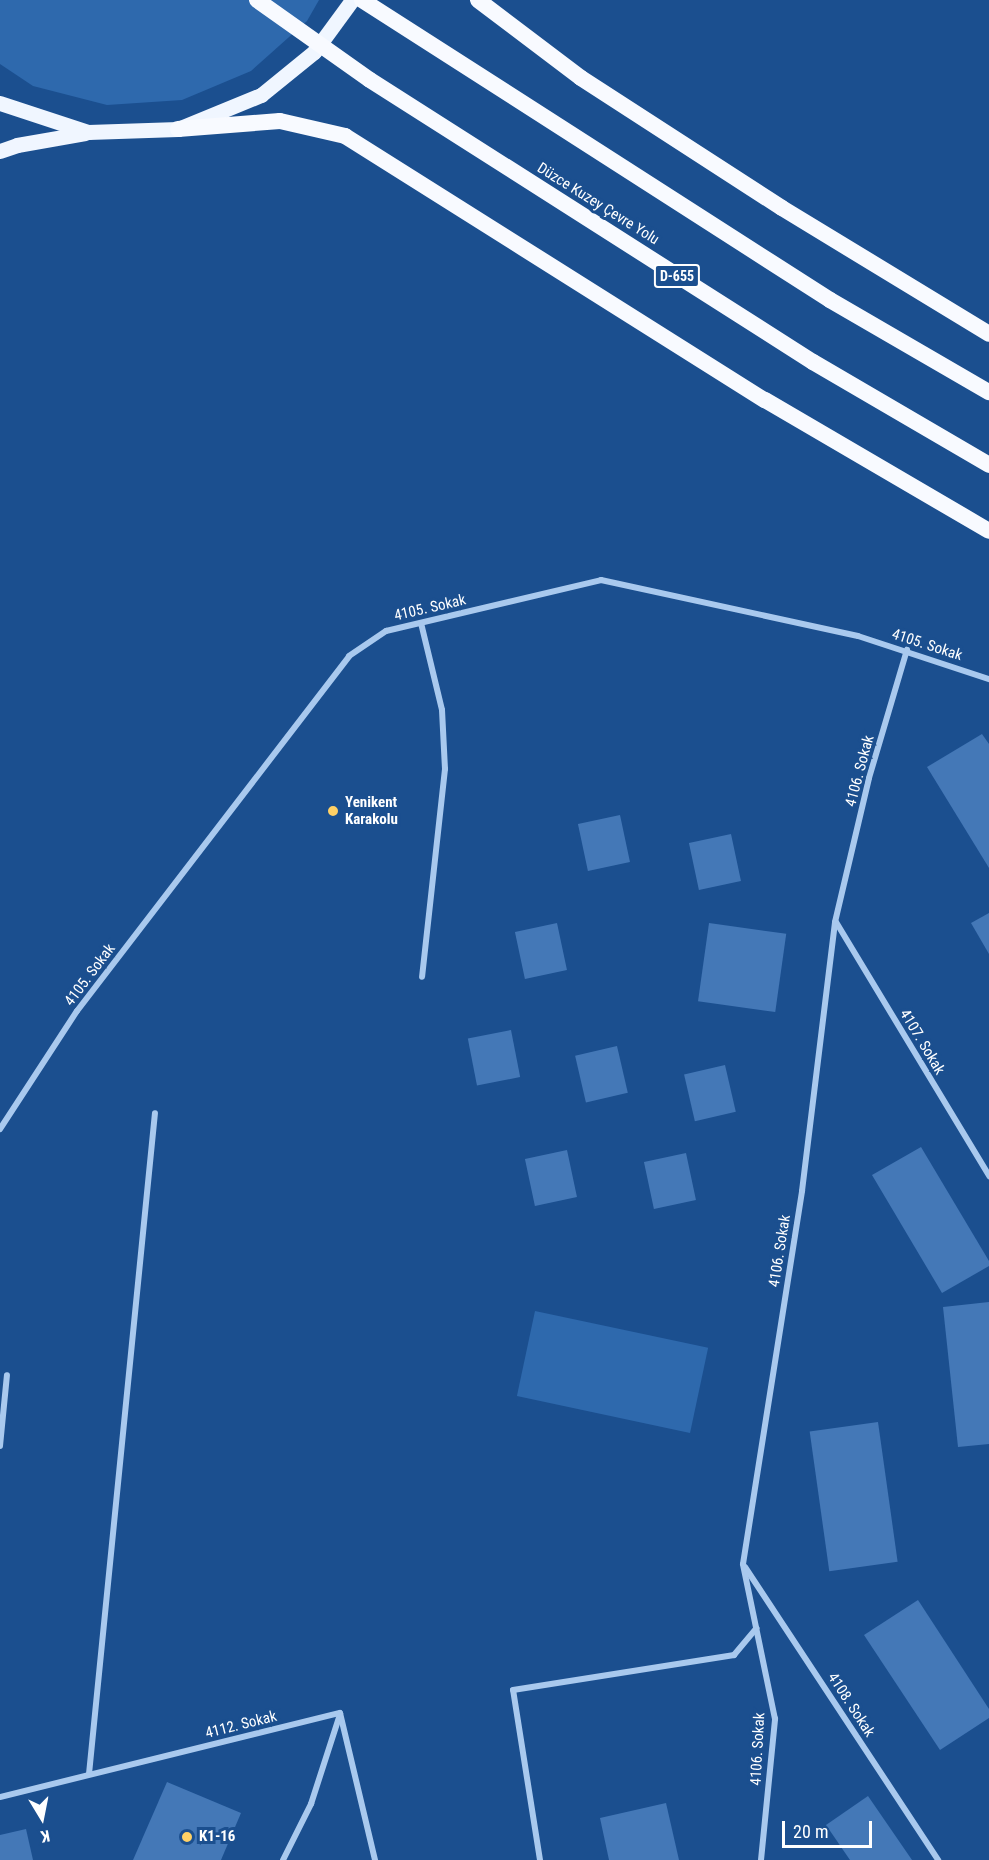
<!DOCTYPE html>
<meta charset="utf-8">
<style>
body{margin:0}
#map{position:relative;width:989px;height:1860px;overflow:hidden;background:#1b4f8f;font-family:"Roboto Condensed",sans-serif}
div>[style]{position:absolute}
.green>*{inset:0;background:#2e69ad;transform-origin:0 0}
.building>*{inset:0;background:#4478b7;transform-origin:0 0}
.minor>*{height:6px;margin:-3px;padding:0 3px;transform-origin:3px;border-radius:3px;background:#a9c9ee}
.primary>*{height:15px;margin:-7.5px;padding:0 7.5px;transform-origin:7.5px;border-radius:7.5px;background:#f0f6ff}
.trunk>*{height:16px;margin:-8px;padding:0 8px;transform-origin:8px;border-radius:8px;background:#f8faff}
.dots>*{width:16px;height:16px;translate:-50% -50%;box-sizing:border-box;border:3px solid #1b4f8f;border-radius:50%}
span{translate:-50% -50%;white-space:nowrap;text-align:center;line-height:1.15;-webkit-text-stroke:6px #1b4f8f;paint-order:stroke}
.shield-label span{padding:2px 4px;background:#1b4f8f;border:2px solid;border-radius:4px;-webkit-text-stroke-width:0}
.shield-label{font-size:14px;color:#fff;font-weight:700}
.street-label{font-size:15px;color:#fff}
.poi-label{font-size:15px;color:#fff;font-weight:700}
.left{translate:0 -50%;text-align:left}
.north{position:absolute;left:12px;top:1788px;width:60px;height:60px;-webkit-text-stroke:4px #1b4f8f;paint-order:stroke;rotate:170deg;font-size:16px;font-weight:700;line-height:24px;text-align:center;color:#fff}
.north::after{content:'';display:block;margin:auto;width:21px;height:27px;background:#fff;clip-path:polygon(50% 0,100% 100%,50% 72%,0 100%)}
.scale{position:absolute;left:782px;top:1821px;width:90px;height:27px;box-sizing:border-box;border:3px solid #fff;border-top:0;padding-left:8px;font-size:18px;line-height:21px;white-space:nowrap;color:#fff;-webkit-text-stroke:4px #1b4f8f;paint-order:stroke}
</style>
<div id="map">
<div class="green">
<div style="clip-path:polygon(0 0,319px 0,307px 21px,251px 71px,182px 100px,107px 105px,33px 86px,0 64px)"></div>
<div style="left:535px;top:1311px;width:177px;height:87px;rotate:12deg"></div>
</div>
<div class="building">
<div style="clip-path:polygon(982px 734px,989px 744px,989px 868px,927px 767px)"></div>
<div style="left:620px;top:815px;width:48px;height:43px;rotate:78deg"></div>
<div style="left:731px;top:834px;width:48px;height:43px;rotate:78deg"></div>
<div style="clip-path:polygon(989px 913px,989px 954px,971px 923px)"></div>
<div style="left:557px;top:923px;width:48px;height:43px;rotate:78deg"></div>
<div style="left:709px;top:923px;width:78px;height:79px;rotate:8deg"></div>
<div style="left:511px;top:1030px;width:48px;height:44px;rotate:79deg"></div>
<div style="left:617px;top:1046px;width:48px;height:43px;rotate:77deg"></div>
<div style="left:725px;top:1065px;width:48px;height:42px;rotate:77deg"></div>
<div style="clip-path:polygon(921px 1147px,989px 1261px,989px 1266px,942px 1293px,872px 1175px)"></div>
<div style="left:567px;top:1150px;width:48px;height:43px;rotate:78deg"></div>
<div style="left:686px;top:1153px;width:48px;height:43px;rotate:78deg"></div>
<div style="clip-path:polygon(989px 1302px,989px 1444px,958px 1447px,943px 1307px)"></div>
<div style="left:878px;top:1422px;width:141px;height:69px;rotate:82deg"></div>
<div style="clip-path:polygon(918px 1600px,989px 1709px,989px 1718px,940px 1750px,864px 1635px)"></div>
<div style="clip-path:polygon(167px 1782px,241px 1813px,221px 1860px,133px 1860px)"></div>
<div style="clip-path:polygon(868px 1796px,912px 1860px,850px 1860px,826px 1825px)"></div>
<div style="clip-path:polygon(666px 1803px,679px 1860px,609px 1860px,600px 1818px)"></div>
<div style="clip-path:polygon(26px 1829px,33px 1860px,0 1860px,0 1835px)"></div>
</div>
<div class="minor">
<div style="left:421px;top:623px;width:89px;rotate:76.4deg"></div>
<div style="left:442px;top:710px;width:59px;rotate:87.1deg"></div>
<div style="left:445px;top:769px;width:209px;rotate:96.3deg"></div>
<div style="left:836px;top:922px;width:297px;rotate:58.9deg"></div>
<div style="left:0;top:1129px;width:141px;rotate:-56.9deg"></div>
<div style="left:77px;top:1011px;width:447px;rotate:-52.5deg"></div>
<div style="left:349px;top:656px;width:45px;rotate:-34deg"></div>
<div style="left:386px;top:631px;width:221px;rotate:-13.3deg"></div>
<div style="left:601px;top:580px;width:263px;rotate:12.3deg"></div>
<div style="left:858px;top:636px;width:138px;rotate:18.2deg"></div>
<div style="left:0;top:1446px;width:71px;rotate:-84.4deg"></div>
<div style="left:745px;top:1567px;width:351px;rotate:56.6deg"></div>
<div style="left:89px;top:1774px;width:664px;rotate:-84.3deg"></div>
<div style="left:0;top:1797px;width:350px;rotate:-13.9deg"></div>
<div style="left:340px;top:1713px;width:151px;rotate:76.6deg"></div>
<div style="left:283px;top:1860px;width:63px;rotate:-63.4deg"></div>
<div style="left:311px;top:1804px;width:95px;rotate:-72.1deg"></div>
<div style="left:540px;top:1860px;width:172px;rotate:-99deg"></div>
<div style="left:513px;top:1690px;width:224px;rotate:-9deg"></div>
<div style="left:734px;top:1655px;width:35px;rotate:-50deg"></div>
<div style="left:761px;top:1860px;width:142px;rotate:-84.3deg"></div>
<div style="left:775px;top:1719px;width:158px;rotate:-101.7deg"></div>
<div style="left:743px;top:1564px;width:378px;rotate:-81deg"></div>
<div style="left:802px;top:1191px;width:271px;rotate:-83deg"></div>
<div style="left:835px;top:922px;width:148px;rotate:-76.7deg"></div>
<div style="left:869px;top:778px;width:134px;rotate:-73.5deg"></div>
</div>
<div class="primary">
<div style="left:0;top:103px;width:93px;rotate:18.2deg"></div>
<div style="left:88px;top:132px;width:90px;rotate:-1.9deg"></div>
<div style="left:178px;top:129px;width:90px;rotate:-22.3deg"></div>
<div style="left:261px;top:95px;width:68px;rotate:-39.1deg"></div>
<div style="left:314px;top:52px;width:64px;rotate:-53.8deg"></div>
<div style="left:0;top:151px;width:18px;rotate:-19deg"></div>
<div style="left:17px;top:145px;width:69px;rotate:-10deg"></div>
</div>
<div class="trunk">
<div style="left:257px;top:0;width:138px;rotate:35.3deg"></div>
<div style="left:370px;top:80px;width:525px;rotate:32.48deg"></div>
<div style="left:813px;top:362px;width:204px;rotate:30.3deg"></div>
<div style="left:362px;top:0;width:556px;rotate:32.66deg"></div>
<div style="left:830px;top:300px;width:184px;rotate:30.1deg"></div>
<div style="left:478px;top:0;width:129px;rotate:37.1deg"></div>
<div style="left:581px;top:78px;width:239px;rotate:32.9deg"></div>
<div style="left:782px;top:208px;width:242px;rotate:31.3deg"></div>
<div style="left:178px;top:129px;width:102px;rotate:-4.5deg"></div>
<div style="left:280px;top:121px;width:67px;rotate:13deg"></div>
<div style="left:345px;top:136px;width:496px;rotate:32.2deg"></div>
<div style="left:765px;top:400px;width:259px;rotate:30.3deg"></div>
</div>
<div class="dots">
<div style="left:333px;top:811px;background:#ffd166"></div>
<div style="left:187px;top:1837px;background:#ffd166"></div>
</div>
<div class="shield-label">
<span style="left:677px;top:276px">D-655</span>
</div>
<div class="street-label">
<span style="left:598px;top:204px;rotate:32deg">Düzce Kuzey Çevre Yolu</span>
<span style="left:430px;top:608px;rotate:-13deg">4105. Sokak</span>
<span style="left:927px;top:645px;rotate:18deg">4105. Sokak</span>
<span style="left:860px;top:771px;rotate:-75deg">4106. Sokak</span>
<span style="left:90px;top:975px;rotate:-53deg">4105. Sokak</span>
<span style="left:922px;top:1042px;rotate:59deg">4107. Sokak</span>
<span style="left:780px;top:1251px;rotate:-81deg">4106. Sokak</span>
<span style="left:851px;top:1705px;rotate:57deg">4108. Sokak</span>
<span style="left:241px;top:1725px;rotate:-14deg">4112. Sokak</span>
<span style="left:758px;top:1749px;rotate:-87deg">4106. Sokak</span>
</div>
<div class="poi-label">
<span class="left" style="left:345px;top:811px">Yenikent<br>Karakolu</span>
<span class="left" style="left:199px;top:1837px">K1-16</span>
</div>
<div class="north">K</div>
<div class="scale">20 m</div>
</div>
